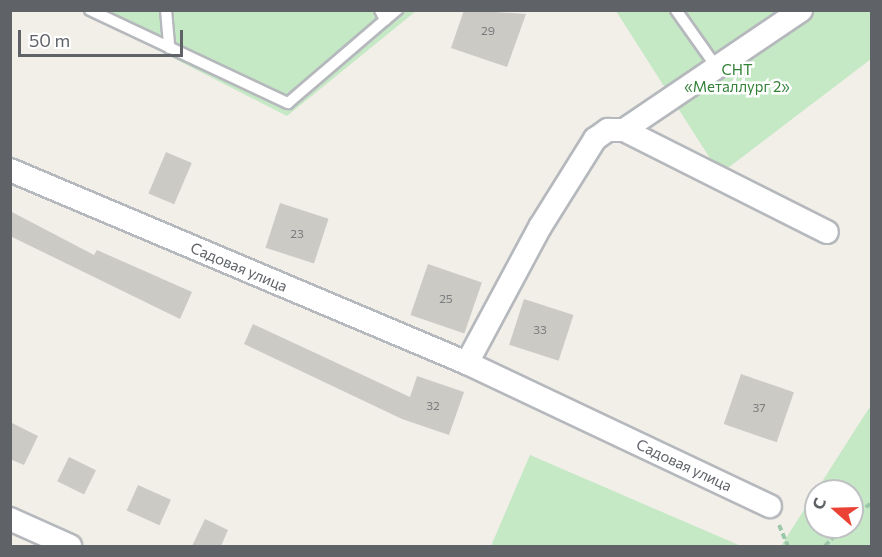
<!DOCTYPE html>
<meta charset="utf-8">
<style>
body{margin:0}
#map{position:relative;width:882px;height:557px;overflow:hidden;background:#f1efe8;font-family:Commissioner,sans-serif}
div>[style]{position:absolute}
.green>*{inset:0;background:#c5e8c5}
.building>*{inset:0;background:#cccac5;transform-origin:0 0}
.path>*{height:4px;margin-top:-2px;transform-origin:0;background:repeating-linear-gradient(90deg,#9cc7a9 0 6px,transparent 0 9px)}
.roads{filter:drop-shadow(2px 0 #b5b8bc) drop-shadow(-2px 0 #b5b8bc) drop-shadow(0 2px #b5b8bc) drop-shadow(0 -2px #b5b8bc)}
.service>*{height:10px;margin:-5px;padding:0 5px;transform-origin:5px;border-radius:5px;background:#fff}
.minor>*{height:22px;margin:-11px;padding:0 11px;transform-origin:11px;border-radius:11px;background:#fff}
span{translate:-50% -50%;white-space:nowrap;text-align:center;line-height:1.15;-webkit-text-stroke:5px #fff;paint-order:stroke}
.number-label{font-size:12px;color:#7a7d7f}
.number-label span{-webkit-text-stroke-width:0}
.park-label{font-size:15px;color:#348238}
.street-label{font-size:15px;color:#5f6368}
.frame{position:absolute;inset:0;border:12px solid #5f6368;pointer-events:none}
.north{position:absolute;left:804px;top:479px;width:60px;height:60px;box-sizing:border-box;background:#fff;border:2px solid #bfc1c3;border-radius:50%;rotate:290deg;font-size:16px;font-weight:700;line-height:24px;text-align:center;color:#5f6368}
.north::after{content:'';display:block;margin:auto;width:21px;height:27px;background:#ea4335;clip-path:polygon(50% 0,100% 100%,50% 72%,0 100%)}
.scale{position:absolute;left:18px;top:30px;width:165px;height:27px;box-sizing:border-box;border:3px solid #5f6368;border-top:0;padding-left:8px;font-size:18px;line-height:21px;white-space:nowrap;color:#5f6368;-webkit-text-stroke:4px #fff;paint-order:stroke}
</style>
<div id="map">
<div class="green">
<div style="clip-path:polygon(81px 11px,416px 11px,287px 116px)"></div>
<div style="clip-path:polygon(616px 11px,871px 11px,871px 59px,720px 174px)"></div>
<div style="clip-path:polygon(871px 405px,871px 546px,781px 546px,816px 491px,816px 527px,852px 527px,852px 491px,816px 491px)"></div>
<div style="clip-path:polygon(530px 455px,741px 546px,491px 546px)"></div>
</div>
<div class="building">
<div style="clip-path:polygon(464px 10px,526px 14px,507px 67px,451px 48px)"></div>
<div style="left:166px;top:152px;width:28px;height:45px;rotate:23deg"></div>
<div style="left:280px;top:203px;width:51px;height:47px;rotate:18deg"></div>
<div style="clip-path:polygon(10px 211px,94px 255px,97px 250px,192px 292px,180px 319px,10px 236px)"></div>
<div style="left:428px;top:264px;width:57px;height:54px;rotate:19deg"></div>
<div style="left:524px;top:299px;width:52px;height:48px;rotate:18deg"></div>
<div style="clip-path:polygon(253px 324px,410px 397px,417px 376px,464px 392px,449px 435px,402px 419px,244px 344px)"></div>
<div style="left:741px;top:374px;width:56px;height:53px;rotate:19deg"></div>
<div style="clip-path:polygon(10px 422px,38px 436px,24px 465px,10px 459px)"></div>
<div style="left:69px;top:457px;width:30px;height:27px;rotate:26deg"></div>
<div style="left:138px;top:485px;width:36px;height:28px;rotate:24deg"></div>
<div style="clip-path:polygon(205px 519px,228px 530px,221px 546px,192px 546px)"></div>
</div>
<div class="path">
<div style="left:852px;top:519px;width:26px;rotate:-40deg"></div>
<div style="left:779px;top:525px;width:23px;rotate:67deg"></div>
<div style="left:825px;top:546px;width:26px;rotate:-47deg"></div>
</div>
<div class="roads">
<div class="service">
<div style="left:90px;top:10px;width:219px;rotate:25.2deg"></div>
<div style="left:288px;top:103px;width:128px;rotate:-40.6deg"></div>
<div style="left:166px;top:10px;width:38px;rotate:85deg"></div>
<div style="left:380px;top:10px;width:11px;rotate:63deg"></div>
<div style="left:385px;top:20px;width:16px;rotate:-40deg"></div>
<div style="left:676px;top:10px;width:71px;rotate:54.7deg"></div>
</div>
<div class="minor">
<div style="left:624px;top:130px;width:214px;rotate:-34.1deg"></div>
<div style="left:10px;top:170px;width:496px;rotate:22.9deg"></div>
<div style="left:467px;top:363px;width:335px;rotate:25.3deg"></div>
<div style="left:467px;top:363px;width:154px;rotate:-61.8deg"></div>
<div style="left:540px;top:227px;width:104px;rotate:-58deg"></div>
<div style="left:595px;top:139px;width:16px;rotate:-35deg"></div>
<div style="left:608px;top:130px;width:16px"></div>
<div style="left:624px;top:130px;width:227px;rotate:26.7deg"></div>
<div style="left:10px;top:519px;width:66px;rotate:24.2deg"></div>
</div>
</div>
<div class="number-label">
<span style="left:488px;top:31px">29</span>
<span style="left:297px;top:234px">23</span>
<span style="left:446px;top:299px">25</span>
<span style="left:540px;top:330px">33</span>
<span style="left:433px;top:406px">32</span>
<span style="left:759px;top:408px">37</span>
</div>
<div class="park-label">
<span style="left:737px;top:78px">СНТ<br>«Металлург 2»</span>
</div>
<div class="street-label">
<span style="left:239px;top:267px;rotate:23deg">Садовая улица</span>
<span style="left:684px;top:465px;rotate:25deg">Садовая улица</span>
</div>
<div class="frame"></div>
<div class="north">С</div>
<div class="scale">50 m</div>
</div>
